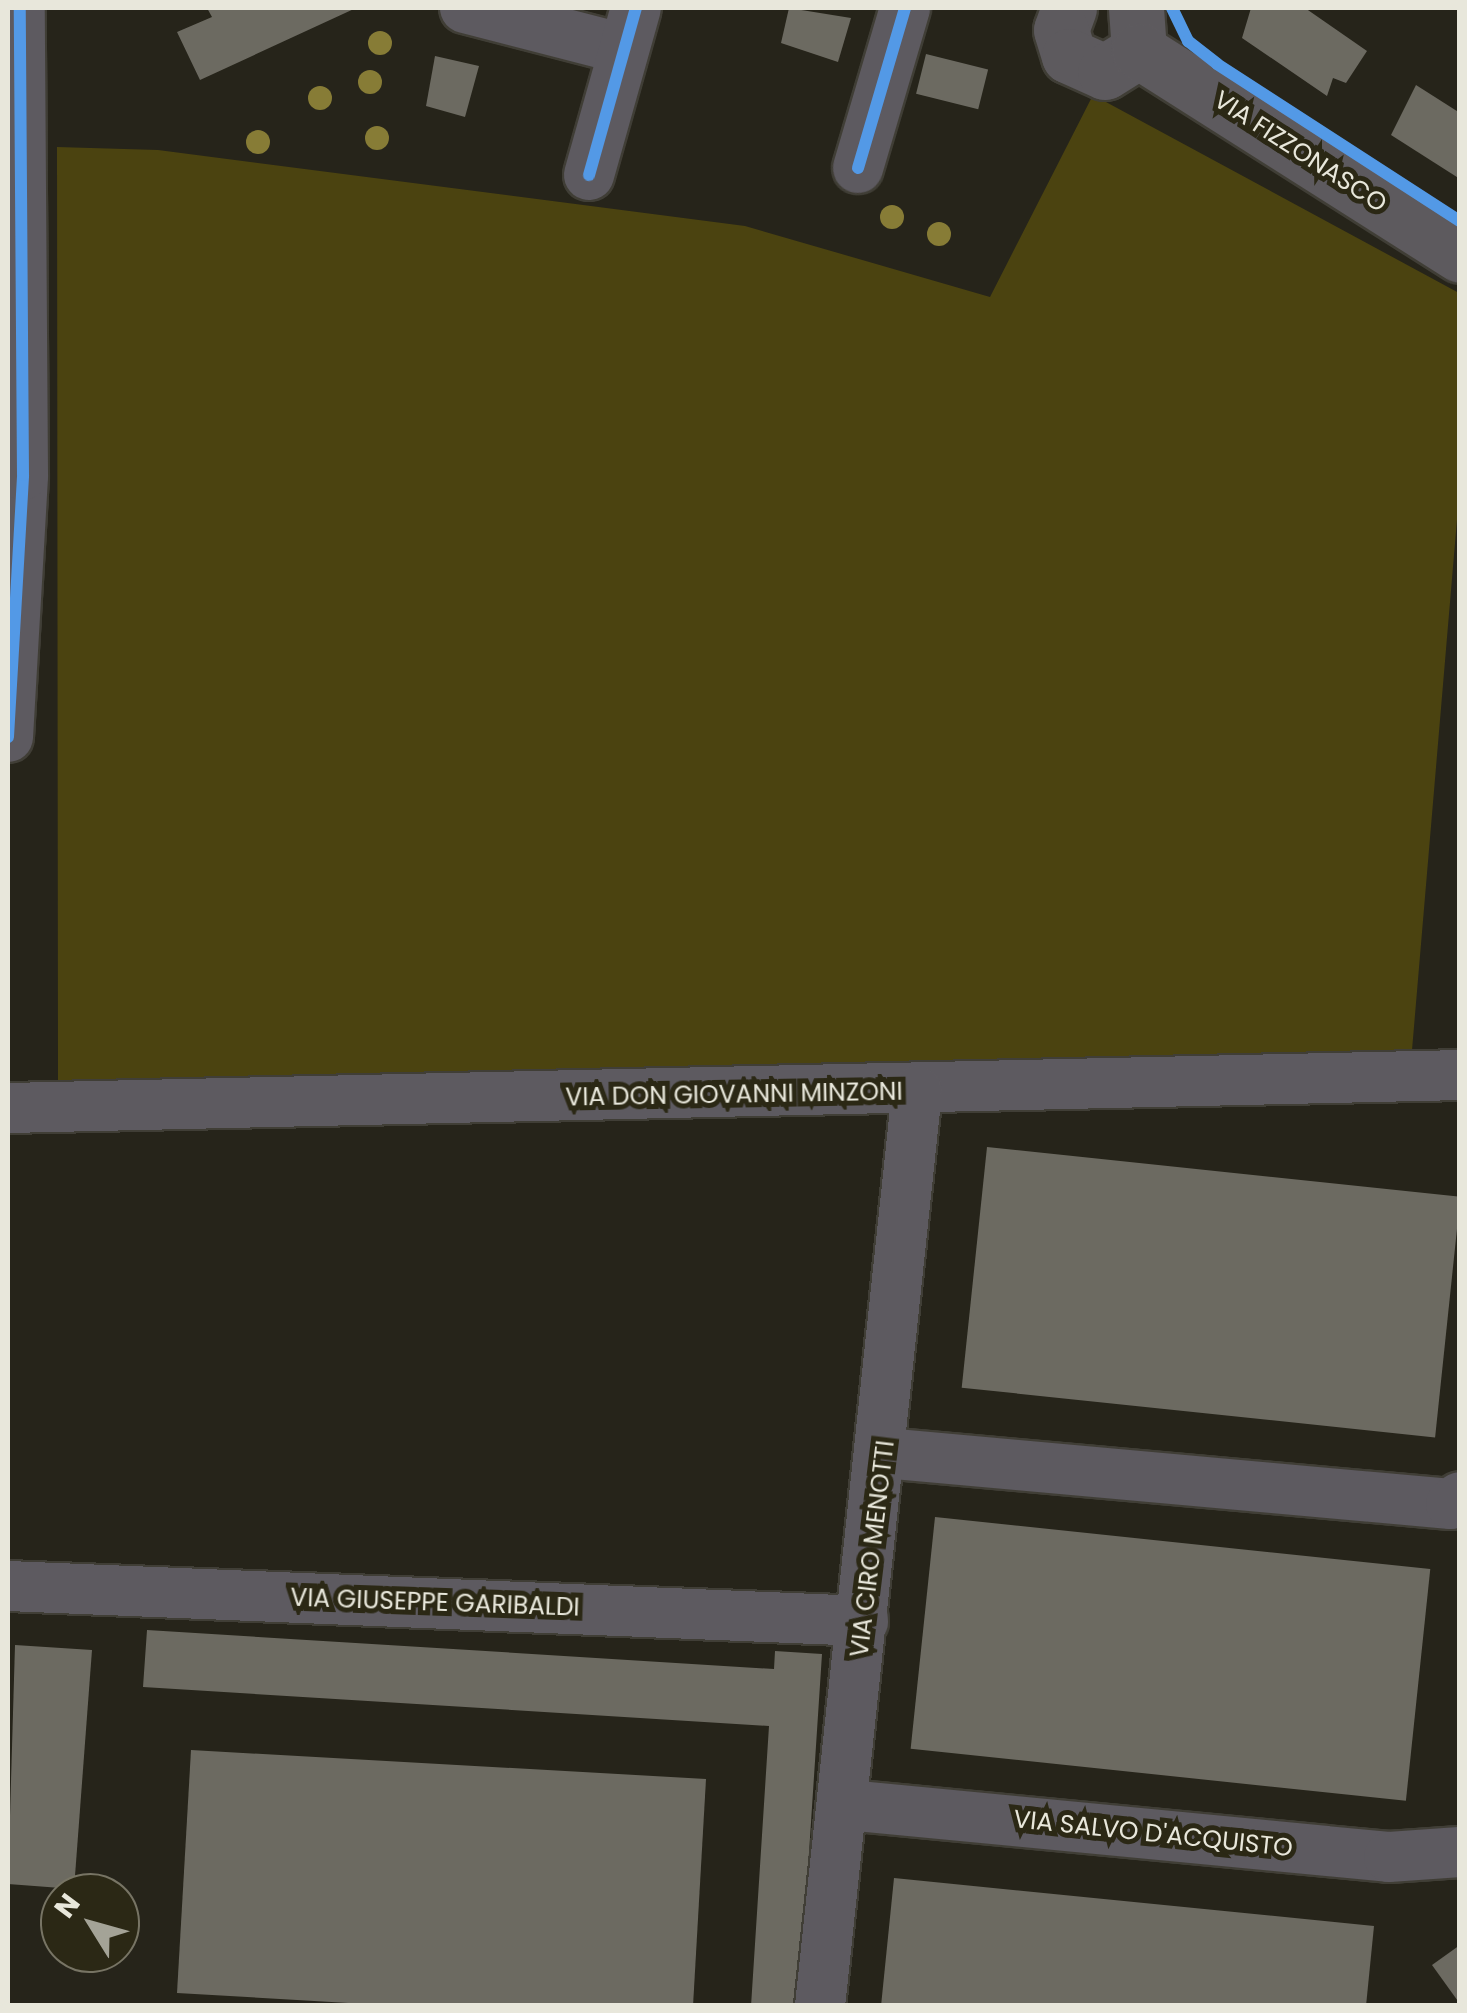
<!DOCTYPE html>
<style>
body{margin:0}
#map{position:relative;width:1467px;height:2013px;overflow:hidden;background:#26241a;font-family:Poppins,sans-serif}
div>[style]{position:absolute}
.green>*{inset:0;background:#4b4310}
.building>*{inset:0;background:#6c6a61;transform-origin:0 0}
.roads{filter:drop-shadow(2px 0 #403e36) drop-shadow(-2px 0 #403e36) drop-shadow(0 2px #403e36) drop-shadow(0 -2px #403e36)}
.minor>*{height:50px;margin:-25px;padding:0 25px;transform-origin:25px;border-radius:25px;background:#5d5a60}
.major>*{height:55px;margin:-27.5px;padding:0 27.5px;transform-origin:27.5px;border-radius:27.5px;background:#5d5a5e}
.cycleway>*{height:12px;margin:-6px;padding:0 6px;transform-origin:6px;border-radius:6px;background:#5399e6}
.trees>*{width:24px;height:24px;margin:-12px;border-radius:50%;background:#877c36}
span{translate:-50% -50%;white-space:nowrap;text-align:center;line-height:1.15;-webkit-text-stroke:10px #2b2815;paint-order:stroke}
.street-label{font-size:25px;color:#e8e7db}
.frame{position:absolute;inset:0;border:10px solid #e8e7db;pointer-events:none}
.north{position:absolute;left:40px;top:1873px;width:100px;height:100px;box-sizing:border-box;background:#2b2815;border:2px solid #777464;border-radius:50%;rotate:307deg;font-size:28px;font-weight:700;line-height:40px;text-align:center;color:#e8e7db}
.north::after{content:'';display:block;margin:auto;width:35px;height:45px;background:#a4a397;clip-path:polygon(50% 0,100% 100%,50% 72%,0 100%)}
</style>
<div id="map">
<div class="green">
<div style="clip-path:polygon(1093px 95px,1459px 293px,1459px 496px,1411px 1062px,58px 1084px,57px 147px,158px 150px,745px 226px,990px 297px)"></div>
</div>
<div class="building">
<div style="clip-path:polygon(207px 8px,356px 8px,200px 80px,177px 32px,212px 17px)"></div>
<div style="clip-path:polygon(789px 8px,851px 18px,838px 62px,781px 43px)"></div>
<div style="clip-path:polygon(1251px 8px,1305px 8px,1367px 51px,1346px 83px,1333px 78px,1327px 96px,1242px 38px)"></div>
<div style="left:926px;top:54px;width:64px;height:41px;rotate:14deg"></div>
<div style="clip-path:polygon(435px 56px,479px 66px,465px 117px,426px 106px)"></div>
<div style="clip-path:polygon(1416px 85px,1460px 113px,1460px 179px,1391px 135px)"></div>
<div style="left:987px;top:1147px;width:476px;height:242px;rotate:6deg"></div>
<div style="left:935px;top:1517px;width:498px;height:233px;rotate:6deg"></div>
<div style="clip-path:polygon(147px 1630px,774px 1669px,775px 1651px,822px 1654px,799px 2006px,751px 2006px,769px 1726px,143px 1687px)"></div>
<div style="clip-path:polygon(15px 1645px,92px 1650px,74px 1889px,8px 1884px)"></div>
<div style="clip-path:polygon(191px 1750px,706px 1779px,693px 2006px,400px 2006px,177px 1993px)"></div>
<div style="clip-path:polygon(894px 1878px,1374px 1926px,1366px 2006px,881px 2006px)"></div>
<div style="clip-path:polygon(1460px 1945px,1460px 2004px,1432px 1965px)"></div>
</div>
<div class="roads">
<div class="minor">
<div style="left:465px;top:8px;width:164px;rotate:14.5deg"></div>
<div style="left:858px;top:168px;width:167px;rotate:-73.6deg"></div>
<div style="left:589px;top:175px;width:173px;rotate:-74.3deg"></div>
<div style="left:8px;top:737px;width:262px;rotate:-86.7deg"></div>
<div style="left:23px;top:475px;width:467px;rotate:-90.4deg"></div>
<div style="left:8px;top:1108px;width:1452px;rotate:-1.3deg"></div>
<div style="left:884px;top:1453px;width:569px;rotate:5.14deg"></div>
<div style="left:1451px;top:1504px;width:11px;rotate:-38deg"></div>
<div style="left:8px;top:1586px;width:856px;rotate:2.34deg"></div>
<div style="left:847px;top:1805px;width:544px;rotate:5.48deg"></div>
<div style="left:1389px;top:1857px;width:71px;rotate:-4deg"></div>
<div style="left:820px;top:2006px;width:920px;rotate:-83.95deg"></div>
</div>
<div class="major">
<div style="left:1069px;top:8px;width:23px;rotate:110deg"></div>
<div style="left:1061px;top:30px;width:27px;rotate:73deg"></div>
<div style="left:1069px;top:56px;width:39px;rotate:24deg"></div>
<div style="left:1105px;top:72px;width:40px;rotate:-32deg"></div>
<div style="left:1139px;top:51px;width:43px;rotate:-94deg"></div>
<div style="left:1139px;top:51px;width:380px;rotate:32.4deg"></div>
</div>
</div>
<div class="cycleway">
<div style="left:1172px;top:8px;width:37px;rotate:64deg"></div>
<div style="left:1188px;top:41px;width:37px;rotate:38deg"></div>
<div style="left:1217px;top:64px;width:289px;rotate:32.9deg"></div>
<div style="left:858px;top:168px;width:167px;rotate:-73.6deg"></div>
<div style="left:589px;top:175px;width:173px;rotate:-74.3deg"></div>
<div style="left:8px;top:737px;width:262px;rotate:-86.7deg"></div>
<div style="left:23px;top:475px;width:467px;rotate:-90.4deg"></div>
</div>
<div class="trees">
<div style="left:380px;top:43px"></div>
<div style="left:370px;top:82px"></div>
<div style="left:320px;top:98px"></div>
<div style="left:377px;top:138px"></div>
<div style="left:258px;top:142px"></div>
<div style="left:892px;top:217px"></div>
<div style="left:939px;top:234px"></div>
</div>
<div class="street-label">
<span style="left:1300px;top:152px;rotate:33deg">VIA FIZZONASCO</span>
<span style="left:734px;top:1095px;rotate:-1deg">VIA DON GIOVANNI MINZONI</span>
<span style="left:873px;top:1549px;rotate:-83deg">VIA CIRO MENOTTI</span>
<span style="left:435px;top:1603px;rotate:2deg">VIA GIUSEPPE GARIBALDI</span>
<span style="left:1153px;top:1834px;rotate:6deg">VIA SALVO D'ACQUISTO</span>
</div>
<div class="frame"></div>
<div class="north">N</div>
</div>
